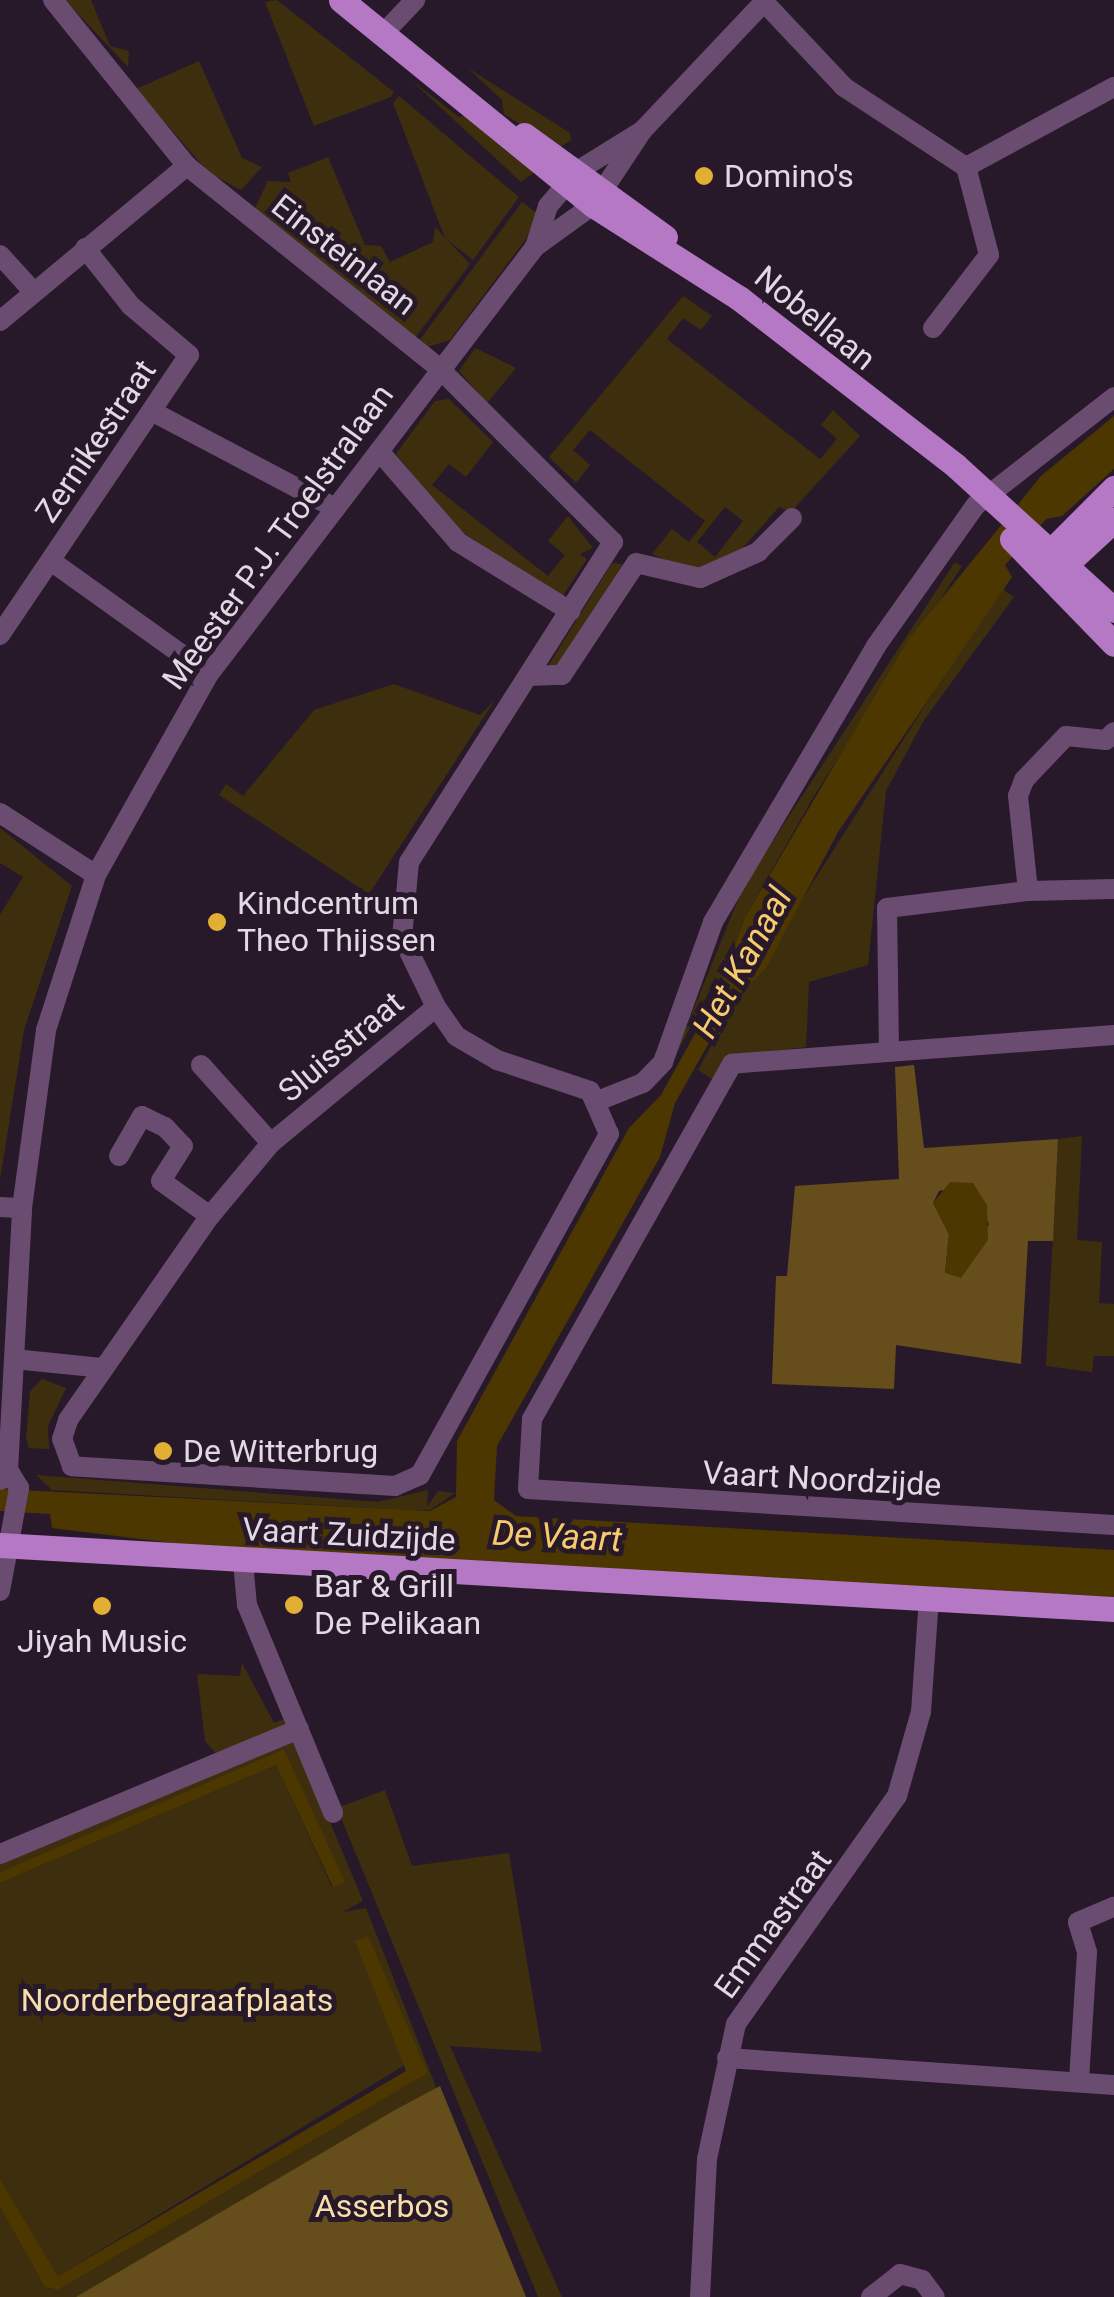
<!DOCTYPE html>
<style>
body{margin:0}
#map{position:relative;width:1114px;height:2297px;overflow:hidden;background:#27192a;font-family:Roboto,sans-serif}
div>[style]{position:absolute}
.green>*{inset:0;background:#3d2f0e}
.forest>*{inset:0;background:#654e1c}
.water>*{inset:0;background:#4d3700}
.minor>*{height:20px;margin:-10px;padding:0 10px;transform-origin:10px;border-radius:10px;background:#6a4c71}
.major>*{height:25px;margin:-12.5px;padding:0 12.5px;transform-origin:12.5px;border-radius:12.5px;background:#b578c4}
.dots>*{width:28px;height:28px;translate:-50% -50%;box-sizing:border-box;border:5px solid #27192a;border-radius:50%}
span{translate:-50% -50%;white-space:nowrap;text-align:center;line-height:1.15;-webkit-text-stroke:10px #27192a;paint-order:stroke}
.poi-label{font-size:32px;color:#e3d9e5}
.left{translate:0 -50%;text-align:left}
.street-label{font-size:32px;color:#e3d9e5}
.park-label{font-size:32px;color:#f8deaa}
.water-label{font-size:35px;color:#f6ca6d;font-style:italic}
</style>
<div id="map">
<div class="green">
<div style="clip-path:polygon(65px 0,91px 0,110px 46px,129px 51px,128px 67px)"></div>
<div style="clip-path:polygon(277px 0,394px 92px,391px 97px,314px 126px,265px 2px)"></div>
<div style="clip-path:polygon(199px 61px,242px 158px,262px 167px,241px 190px,209px 173px,136px 89px)"></div>
<div style="clip-path:polygon(468px 68px,570px 133px,571px 140px,559px 148px,504px 114px,502px 100px)"></div>
<div style="clip-path:polygon(411px 80px,459px 117px,469px 115px,536px 171px,521px 182px)"></div>
<div style="clip-path:polygon(399px 96px,519px 197px,473px 260px,445px 238px,393px 103px)"></div>
<div style="clip-path:polygon(328px 157px,365px 245px,381px 246px,390px 262px,433px 242px,435px 227px,470px 264px,415px 338px,255px 208px,268px 181px,291px 182px,288px 173px)"></div>
<div style="clip-path:polygon(522px 202px,538px 214px,526px 239px,450px 340px,427px 347px,419px 341px)"></div>
<div style="clip-path:polygon(evenodd,683px 296px,712px 316px,701px 330px,683px 318px,667px 339px,820px 459px,837px 439px,821px 425px,833px 410px,860px 436px,791px 512px,779px 507px,731px 561px,697px 573px,652px 554px,672px 529px,689px 542px,705px 521px,590px 430px,573px 450px,590px 465px,576px 483px,549px 457px,683px 296px,725px 507px,743px 521px,715px 557px,697px 542px,725px 507px)"></div>
<div style="clip-path:polygon(475px 348px,516px 368px,487px 403px,459px 371px)"></div>
<div style="clip-path:polygon(449px 399px,493px 442px,466px 477px,449px 464px,432px 485px,548px 576px,565px 555px,548px 541px,568px 516px,593px 548px,580px 554px,587px 559px,562px 597px,456px 528px,396px 454px,435px 401px)"></div>
<div style="clip-path:polygon(955px 562px,962px 566px,814px 796px,745px 917px,717px 994px,710px 990px,673px 1060px,744px 885px)"></div>
<div style="clip-path:polygon(612px 563px,623px 564px,562px 668px,548px 666px)"></div>
<div style="clip-path:polygon(1000px 587px,1014px 597px,924px 720px,886px 791px,868px 965px,809px 982px,806px 1047px,730px 1056px,712px 1079px,698px 1070px,724px 1023px)"></div>
<div style="clip-path:polygon(394px 684px,480px 715px,495px 700px,369px 894px,219px 795px,226px 784px,243px 796px,314px 710px)"></div>
<div style="clip-path:polygon(0 828px,72px 886px,24px 1030px,0 1180px,0 915px,23px 877px,0 863px)"></div>
<div style="clip-path:polygon(1082px 1136px,1077px 1240px,1102px 1242px,1099px 1303px,1114px 1304px,1114px 1356px,1094px 1356px,1092px 1372px,1046px 1366px,1058px 1139px)"></div>
<div style="clip-path:polygon(42px 1379px,66px 1388px,48px 1426px,49px 1449px,29px 1448px,26px 1439px,30px 1391px)"></div>
<div style="clip-path:polygon(36px 1475px,378px 1502px,428px 1490px,427px 1507px,438px 1491px,455px 1493px,430px 1510px,408px 1510px,52px 1490px)"></div>
<div style="clip-path:polygon(242px 1663px,274px 1723px,287px 1718px,279px 1732px,219px 1757px,205px 1741px,197px 1674px,240px 1676px)"></div>
<div style="clip-path:polygon(295px 1738px,363px 1901px,343px 1912px,366px 1908px,518px 2297px,0 2297px,0 2207px,45px 2287px,58px 2290px,428px 2073px,408px 2063px,58px 2276px,0 2179px,0 1883px,276px 1765px,332px 1887px,344px 1882px,284px 1749px,0 1872px,0 1861px)"></div>
<div style="clip-path:polygon(385px 1790px,412px 1866px,509px 1853px,542px 2052px,450px 2046px,562px 2297px,538px 2297px,337px 1808px)"></div>
</div>
<div class="forest">
<div style="clip-path:polygon(evenodd,914px 1065px,924px 1148px,1058px 1139px,1053px 1241px,1028px 1241px,1021px 1364px,896px 1345px,894px 1389px,772px 1384px,776px 1276px,787px 1276px,795px 1186px,899px 1179px,895px 1067px,914px 1065px,973px 1183px,989px 1225px,945px 1273px,949px 1234px,933px 1203px,939px 1191px,973px 1183px)"></div>
<div style="clip-path:polygon(440px 2086px,526px 2297px,76px 2297px,395px 2110px)"></div>
</div>
<div class="water">
<div style="clip-path:polygon(1114px 416px,1114px 469px,1062px 516px,1046px 519px,1005px 565px,1012px 577px,838px 832px,766px 968px,732px 1002px,675px 1103px,660px 1157px,497px 1446px,494px 1500px,516px 1516px,1114px 1550px,1114px 1597px,237px 1551px,52px 1528px,50px 1514px,0 1511px,0 1489px,430px 1511px,456px 1497px,457px 1441px,629px 1128px,661px 1095px,717px 994px,745px 917px,908px 640px,1041px 476px)"></div>
<div style="clip-path:polygon(950px 1182px,973px 1183px,987px 1205px,988px 1240px,961px 1278px,945px 1273px,949px 1234px,933px 1203px)"></div>
<div style="clip-path:polygon(284px 1749px,345px 1882px,333px 1887px,276px 1765px,0 1883px,0 1872px)"></div>
<div style="clip-path:polygon(368px 1936px,428px 2073px,58px 2290px,45px 2287px,0 2207px,0 2179px,58px 2276px,406px 2071px,355px 1941px)"></div>
</div>
<div class="minor">
<div style="left:53px;top:0;width:213px;rotate:51.1deg"></div>
<div style="left:187px;top:166px;width:324px;rotate:38.7deg"></div>
<div style="left:440px;top:369px;width:245px;rotate:45deg"></div>
<div style="left:613px;top:542px;width:379px;rotate:122.5deg"></div>
<div style="left:409px;top:862px;width:75px;rotate:95.3deg"></div>
<div style="left:402px;top:937px;width:78px;rotate:64.1deg"></div>
<div style="left:764px;top:2px;width:117px;rotate:46.7deg"></div>
<div style="left:844px;top:87px;width:146px;rotate:33.3deg"></div>
<div style="left:966px;top:167px;width:168px;rotate:-28.4deg"></div>
<div style="left:383px;top:34px;width:47px;rotate:-46.7deg"></div>
<div style="left:642px;top:131px;width:89px;rotate:123.5deg"></div>
<div style="left:593px;top:205px;width:72px;rotate:144.1deg"></div>
<div style="left:535px;top:247px;width:43px;rotate:-72.4deg"></div>
<div style="left:548px;top:206px;width:48px;rotate:-49.3deg"></div>
<div style="left:579px;top:170px;width:74px;rotate:-31.8deg"></div>
<div style="left:642px;top:131px;width:180px;rotate:-46.6deg"></div>
<div style="left:0;top:255px;width:45px;rotate:47.7deg"></div>
<div style="left:0;top:321px;width:243px;rotate:-39.7deg"></div>
<div style="left:933px;top:328px;width:92px;rotate:-52.5deg"></div>
<div style="left:989px;top:255px;width:91px;rotate:-104.6deg"></div>
<div style="left:155px;top:413px;width:204px;rotate:27.8deg"></div>
<div style="left:379px;top:451px;width:121px;rotate:49deg"></div>
<div style="left:458px;top:542px;width:132px;rotate:31.6deg"></div>
<div style="left:51px;top:561px;width:194px;rotate:35.6deg"></div>
<div style="left:0;top:635px;width:338px;rotate:-56deg"></div>
<div style="left:189px;top:355px;width:76px;rotate:-139.8deg"></div>
<div style="left:131px;top:306px;width:74px;rotate:-128.4deg"></div>
<div style="left:529px;top:676px;width:33px;rotate:-2deg"></div>
<div style="left:562px;top:675px;width:134px;rotate:-56.5deg"></div>
<div style="left:636px;top:563px;width:66px;rotate:13.2deg"></div>
<div style="left:700px;top:578px;width:64px;rotate:-24.1deg"></div>
<div style="left:758px;top:552px;width:48px;rotate:-45deg"></div>
<div style="left:0;top:813px;width:114px;rotate:32.9deg"></div>
<div style="left:1028px;top:891px;width:86px;rotate:-1.3deg"></div>
<div style="left:436px;top:1007px;width:35px;rotate:55deg"></div>
<div style="left:456px;top:1036px;width:48px;rotate:30.3deg"></div>
<div style="left:497px;top:1060px;width:98px;rotate:18.4deg"></div>
<div style="left:590px;top:1091px;width:47px;rotate:66.2deg"></div>
<div style="left:609px;top:1134px;width:390px;rotate:119deg"></div>
<div style="left:420px;top:1475px;width:27px;rotate:156deg"></div>
<div style="left:395px;top:1486px;width:324px;rotate:-176.5deg"></div>
<div style="left:72px;top:1466px;width:29px;rotate:-110deg"></div>
<div style="left:62px;top:1439px;width:20px;rotate:-72deg"></div>
<div style="left:68px;top:1420px;width:249px;rotate:-55.2deg"></div>
<div style="left:210px;top:1216px;width:95px;rotate:-50.1deg"></div>
<div style="left:271px;top:1143px;width:214px;rotate:-39.5deg"></div>
<div style="left:1114px;top:1035px;width:383px;rotate:175.7deg"></div>
<div style="left:732px;top:1064px;width:407px;rotate:119.4deg"></div>
<div style="left:532px;top:1419px;width:70px;rotate:93.3deg"></div>
<div style="left:528px;top:1489px;width:587px;rotate:3.52deg"></div>
<div style="left:889px;top:1050px;width:142px;rotate:-90.8deg"></div>
<div style="left:887px;top:908px;width:142px;rotate:-6.9deg"></div>
<div style="left:1028px;top:891px;width:96px;rotate:-96deg"></div>
<div style="left:1018px;top:796px;width:17px;rotate:-69deg"></div>
<div style="left:1024px;top:780px;width:61px;rotate:-46.3deg"></div>
<div style="left:1066px;top:736px;width:40px;rotate:5.7deg"></div>
<div style="left:1106px;top:740px;width:11px;rotate:-45deg"></div>
<div style="left:201px;top:1065px;width:105px;rotate:48.1deg"></div>
<div style="left:600px;top:1100px;width:46px;rotate:-21.6deg"></div>
<div style="left:643px;top:1083px;width:29px;rotate:-46deg"></div>
<div style="left:663px;top:1062px;width:149px;rotate:-70.3deg"></div>
<div style="left:713px;top:922px;width:321px;rotate:-59.4deg"></div>
<div style="left:876px;top:646px;width:173px;rotate:-54.7deg"></div>
<div style="left:976px;top:505px;width:175px;rotate:-38deg"></div>
<div style="left:119px;top:1156px;width:46px;rotate:-60.1deg"></div>
<div style="left:142px;top:1116px;width:25px;rotate:26deg"></div>
<div style="left:165px;top:1127px;width:26px;rotate:47deg"></div>
<div style="left:183px;top:1146px;width:41px;rotate:122.2deg"></div>
<div style="left:161px;top:1181px;width:60px;rotate:35.5deg"></div>
<div style="left:0;top:1207px;width:22px;rotate:3deg"></div>
<div style="left:14px;top:1359px;width:88px;rotate:5.8deg"></div>
<div style="left:0;top:1469px;width:8px;rotate:7deg"></div>
<div style="left:8px;top:1470px;width:262px;rotate:-86.9deg"></div>
<div style="left:22px;top:1208px;width:180px;rotate:-82.3deg"></div>
<div style="left:46px;top:1030px;width:163px;rotate:-72.1deg"></div>
<div style="left:96px;top:875px;width:231px;rotate:-60.7deg"></div>
<div style="left:209px;top:674px;width:537px;rotate:-52.64deg"></div>
<div style="left:243px;top:1562px;width:43px;rotate:84.7deg"></div>
<div style="left:247px;top:1605px;width:225px;rotate:67.5deg"></div>
<div style="left:0;top:1591px;width:105px;rotate:-79.5deg"></div>
<div style="left:19px;top:1488px;width:21px;rotate:-121deg"></div>
<div style="left:8px;top:1470px;width:12px;rotate:125deg"></div>
<div style="left:0;top:1854px;width:324px;rotate:-22.7deg"></div>
<div style="left:727px;top:2058px;width:388px;rotate:4deg"></div>
<div style="left:1079px;top:2080px;width:128px;rotate:-86.4deg"></div>
<div style="left:1087px;top:1952px;width:31px;rotate:-107deg"></div>
<div style="left:1078px;top:1922px;width:39px;rotate:-23deg"></div>
<div style="left:700px;top:2297px;width:138px;rotate:-87.1deg"></div>
<div style="left:707px;top:2159px;width:138px;rotate:-77.9deg"></div>
<div style="left:736px;top:2024px;width:279px;rotate:-54.8deg"></div>
<div style="left:897px;top:1796px;width:87px;rotate:-74.1deg"></div>
<div style="left:921px;top:1712px;width:114px;rotate:-86deg"></div>
<div style="left:871px;top:2297px;width:37px;rotate:-38deg"></div>
<div style="left:900px;top:2274px;width:23px;rotate:15deg"></div>
<div style="left:922px;top:2280px;width:21px;rotate:53deg"></div>
</div>
<div class="major">
<div style="left:341px;top:0;width:325px;rotate:39.1deg"></div>
<div style="left:593px;top:205px;width:173px;rotate:32.5deg"></div>
<div style="left:739px;top:298px;width:274px;rotate:37.7deg"></div>
<div style="left:956px;top:466px;width:214px;rotate:42.3deg"></div>
<div style="left:524px;top:135px;width:174px;rotate:35.9deg"></div>
<div style="left:1012px;top:539px;width:146px;rotate:45.8deg"></div>
<div style="left:1049px;top:568px;width:16px;rotate:-86deg"></div>
<div style="left:1050px;top:552px;width:91px;rotate:-45deg"></div>
<div style="left:1053px;top:576px;width:83px;rotate:-42.6deg"></div>
<div style="left:0;top:1545px;width:1116px;rotate:3.29deg"></div>
</div>
<div class="dots">
<div style="left:704px;top:176px;background:#e2af34"></div>
<div style="left:217px;top:922px;background:#e2af34"></div>
<div style="left:163px;top:1451px;background:#e2af34"></div>
<div style="left:294px;top:1605px;background:#e2af34"></div>
<div style="left:102px;top:1606px;background:#e2af34"></div>
</div>
<div class="poi-label">
<span class="left" style="left:724px;top:176px">Domino's</span>
<span class="left" style="left:237px;top:922px">Kindcentrum<br>Theo Thijssen</span>
<span class="left" style="left:183px;top:1451px">De Witterbrug</span>
<span class="left" style="left:314px;top:1605px">Bar &amp; Grill<br>De Pelikaan</span>
<span style="left:102px;top:1641px">Jiyah Music</span>
</div>
<div class="street-label">
<span style="left:344px;top:255px;rotate:38deg">Einsteinlaan</span>
<span style="left:815px;top:318px;rotate:39deg">Nobellaan</span>
<span style="left:96px;top:441px;rotate:-56deg">Zernikestraat</span>
<span style="left:278px;top:537px;rotate:-54deg">Meester P.J. Troelstralaan</span>
<span style="left:341px;top:1047px;rotate:-40deg">Sluisstraat</span>
<span style="left:822px;top:1479px;rotate:3deg">Vaart Noordzijde</span>
<span style="left:349px;top:1535px;rotate:3deg">Vaart Zuidzijde</span>
<span style="left:773px;top:1924px;rotate:-54deg">Emmastraat</span>
</div>
<div class="park-label">
<span style="left:177px;top:2000px">Noorderbegraafplaats</span>
<span style="left:382px;top:2206px">Asserbos</span>
</div>
<div class="water-label">
<span style="left:743px;top:963px;rotate:-61deg">Het Kanaal</span>
<span style="left:557px;top:1537px;rotate:3deg">De Vaart</span>
</div>
</div>
